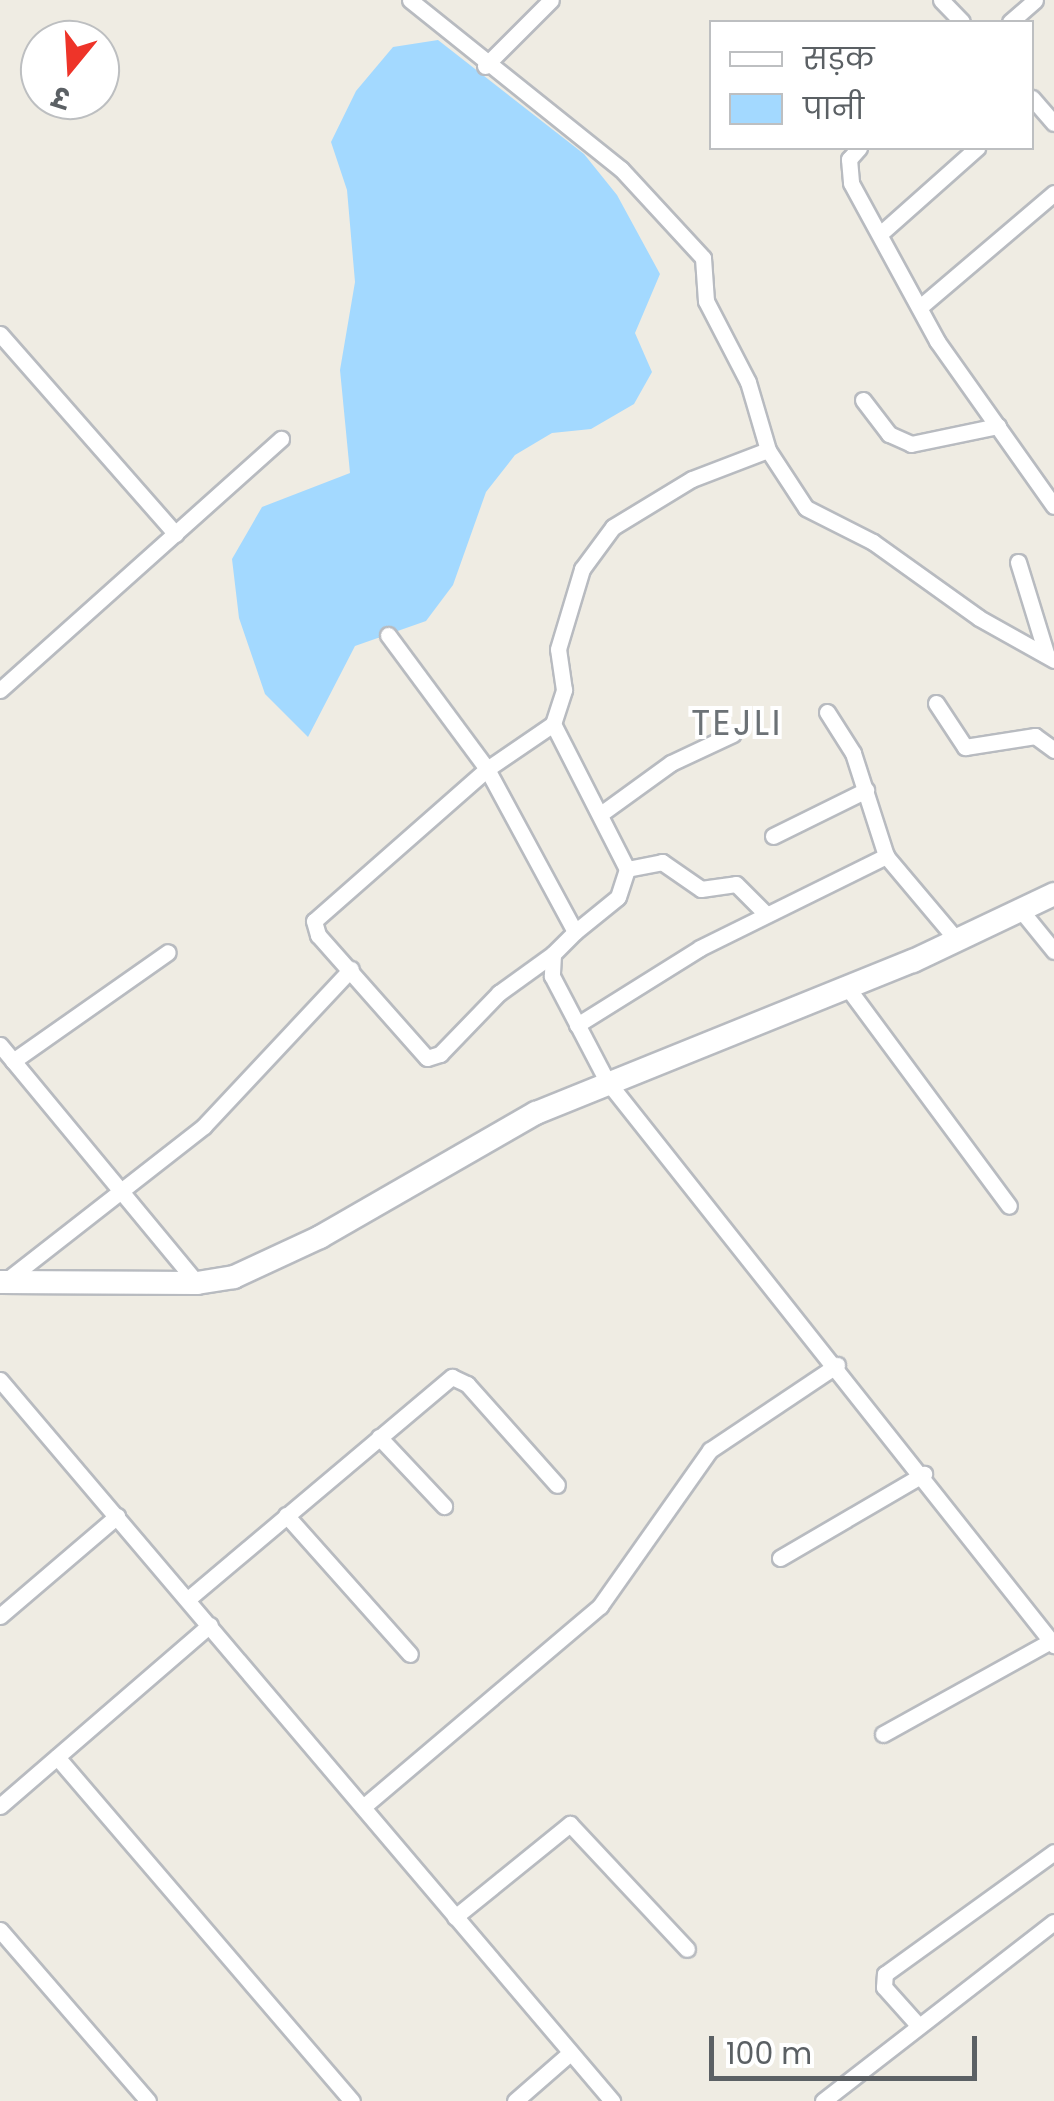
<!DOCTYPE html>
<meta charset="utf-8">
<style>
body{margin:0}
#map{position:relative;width:1054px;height:2101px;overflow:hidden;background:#efece3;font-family:Poppins,"Noto Sans Devanagari",sans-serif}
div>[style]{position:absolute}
.water>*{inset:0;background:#a3d9ff}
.roads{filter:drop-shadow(2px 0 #b8bbc0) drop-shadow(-2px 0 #b8bbc0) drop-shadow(0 2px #b8bbc0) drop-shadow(0 -2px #b8bbc0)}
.street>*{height:15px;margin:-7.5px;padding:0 7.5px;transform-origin:7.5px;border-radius:7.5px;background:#fff}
.secondary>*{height:22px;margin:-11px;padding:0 11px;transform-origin:11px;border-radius:11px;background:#fff}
span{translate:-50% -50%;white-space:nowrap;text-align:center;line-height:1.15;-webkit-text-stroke:8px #fff;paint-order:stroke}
.quarter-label{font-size:35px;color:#6c7276;letter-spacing:2.5px}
.legend{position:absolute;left:709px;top:20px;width:325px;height:130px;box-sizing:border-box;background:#fff;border:2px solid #bdbfc1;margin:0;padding:12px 18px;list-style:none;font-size:30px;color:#5b6064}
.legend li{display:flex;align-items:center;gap:20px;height:50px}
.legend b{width:50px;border:2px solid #bdbfc1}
.north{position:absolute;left:20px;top:20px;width:100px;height:100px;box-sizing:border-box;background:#fff;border:2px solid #bdbfc1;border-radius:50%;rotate:198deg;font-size:28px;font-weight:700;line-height:40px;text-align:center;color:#5b6064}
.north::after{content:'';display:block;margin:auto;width:35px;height:45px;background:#ee3429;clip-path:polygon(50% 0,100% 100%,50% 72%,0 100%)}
.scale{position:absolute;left:709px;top:2036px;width:268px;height:45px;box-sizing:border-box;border:5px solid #5b6064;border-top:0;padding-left:12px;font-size:30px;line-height:35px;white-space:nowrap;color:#5b6064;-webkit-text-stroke:8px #fff;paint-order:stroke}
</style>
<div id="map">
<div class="water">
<div style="clip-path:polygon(438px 40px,584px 154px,617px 195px,660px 274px,635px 333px,652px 372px,634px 404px,591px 429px,552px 433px,515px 455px,486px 492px,453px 585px,426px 621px,355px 646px,308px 737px,265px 694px,239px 618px,232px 559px,262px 507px,350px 473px,340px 370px,355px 282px,347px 190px,331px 142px,356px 91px,393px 47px)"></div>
</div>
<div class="roads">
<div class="street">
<div style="left:410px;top:0;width:270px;rotate:38.7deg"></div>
<div style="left:621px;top:169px;width:121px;rotate:47.3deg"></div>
<div style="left:703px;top:258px;width:43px;rotate:86deg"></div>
<div style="left:706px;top:301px;width:91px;rotate:62.6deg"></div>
<div style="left:748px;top:382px;width:71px;rotate:73.6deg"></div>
<div style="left:768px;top:450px;width:69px;rotate:56.8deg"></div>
<div style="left:806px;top:508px;width:75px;rotate:26.9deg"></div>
<div style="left:873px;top:542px;width:130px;rotate:35.6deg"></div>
<div style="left:979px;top:618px;width:86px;rotate:29.2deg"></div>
<div style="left:941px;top:0;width:30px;rotate:46deg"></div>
<div style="left:1010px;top:22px;width:33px;rotate:-41deg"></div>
<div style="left:485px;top:66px;width:93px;rotate:-45deg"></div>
<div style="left:1032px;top:98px;width:33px;rotate:49deg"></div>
<div style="left:859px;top:148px;width:15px;rotate:132deg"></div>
<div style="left:849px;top:159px;width:24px;rotate:85deg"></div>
<div style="left:851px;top:183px;width:180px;rotate:61.4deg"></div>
<div style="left:937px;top:341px;width:202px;rotate:54.7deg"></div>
<div style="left:880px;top:234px;width:130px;rotate:-41.6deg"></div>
<div style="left:920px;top:307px;width:176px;rotate:-40.4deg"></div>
<div style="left:0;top:334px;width:266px;rotate:48.7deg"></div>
<div style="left:863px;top:400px;width:43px;rotate:52.6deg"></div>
<div style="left:889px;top:434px;width:24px;rotate:24deg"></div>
<div style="left:911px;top:444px;width:89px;rotate:-11.7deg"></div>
<div style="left:1018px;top:562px;width:95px;rotate:72.9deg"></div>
<div style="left:388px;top:635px;width:167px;rotate:53.5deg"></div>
<div style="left:487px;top:769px;width:185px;rotate:61.6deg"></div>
<div style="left:575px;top:932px;width:31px;rotate:135deg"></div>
<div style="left:553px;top:954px;width:22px;rotate:93deg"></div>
<div style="left:552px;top:976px;width:119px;rotate:62.4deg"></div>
<div style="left:607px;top:1081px;width:720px;rotate:51.6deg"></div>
<div style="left:0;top:690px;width:377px;rotate:-41.8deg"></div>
<div style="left:936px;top:703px;width:53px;rotate:56.6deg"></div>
<div style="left:965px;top:747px;width:71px;rotate:-8.9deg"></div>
<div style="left:1035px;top:736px;width:24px;rotate:36deg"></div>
<div style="left:827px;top:712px;width:49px;rotate:57.6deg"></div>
<div style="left:853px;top:753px;width:108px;rotate:72.2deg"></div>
<div style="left:886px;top:856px;width:109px;rotate:49.9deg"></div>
<div style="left:553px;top:724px;width:80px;rotate:145.7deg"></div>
<div style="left:487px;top:769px;width:230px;rotate:138.7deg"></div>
<div style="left:314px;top:921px;width:15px;rotate:74deg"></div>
<div style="left:318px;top:935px;width:164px;rotate:48.5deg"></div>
<div style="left:427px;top:1058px;width:14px;rotate:-17deg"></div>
<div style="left:440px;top:1054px;width:85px;rotate:-46deg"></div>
<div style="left:499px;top:993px;width:67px;rotate:-35.8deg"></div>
<div style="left:602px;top:813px;width:85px;rotate:-35.9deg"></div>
<div style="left:671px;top:763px;width:68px;rotate:-25.1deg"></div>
<div style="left:773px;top:836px;width:104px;rotate:-26.3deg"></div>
<div style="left:627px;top:869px;width:36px;rotate:-11deg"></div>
<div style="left:662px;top:862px;width:47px;rotate:34.7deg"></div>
<div style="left:701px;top:889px;width:35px;rotate:-8deg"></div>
<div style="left:736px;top:884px;width:41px;rotate:45deg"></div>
<div style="left:1020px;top:909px;width:54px;rotate:51deg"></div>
<div style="left:575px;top:932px;width:55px;rotate:-39.1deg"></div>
<div style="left:618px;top:897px;width:29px;rotate:-72deg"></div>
<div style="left:627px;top:869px;width:163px;rotate:-117deg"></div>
<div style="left:553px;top:724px;width:36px;rotate:-72deg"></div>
<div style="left:564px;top:690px;width:41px;rotate:-98.3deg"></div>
<div style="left:558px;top:649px;width:84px;rotate:-73.3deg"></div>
<div style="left:582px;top:569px;width:52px;rotate:-53.6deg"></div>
<div style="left:613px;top:527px;width:92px;rotate:-31.3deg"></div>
<div style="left:692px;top:479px;width:81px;rotate:-20.9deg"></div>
<div style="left:847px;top:987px;width:272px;rotate:53.5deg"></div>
<div style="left:577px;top:1025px;width:145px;rotate:-32deg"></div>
<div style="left:700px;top:948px;width:208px;rotate:-26.3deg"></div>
<div style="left:0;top:1045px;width:309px;rotate:50.4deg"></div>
<div style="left:13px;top:1061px;width:189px;rotate:-35.1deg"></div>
<div style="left:7px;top:1280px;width:250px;rotate:-38deg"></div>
<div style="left:204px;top:1126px;width:215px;rotate:-46.9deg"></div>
<div style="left:0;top:1380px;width:946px;rotate:49.67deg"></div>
<div style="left:379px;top:1437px;width:95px;rotate:46.7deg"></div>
<div style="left:286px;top:1515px;width:186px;rotate:48.3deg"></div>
<div style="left:780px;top:1558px;width:167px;rotate:-30.3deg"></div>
<div style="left:188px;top:1599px;width:345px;rotate:-40.1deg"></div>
<div style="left:452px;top:1377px;width:17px;rotate:25deg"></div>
<div style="left:467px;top:1384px;width:135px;rotate:48.3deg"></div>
<div style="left:0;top:1616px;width:154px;rotate:-40.5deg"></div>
<div style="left:883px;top:1734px;width:192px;rotate:-29deg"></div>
<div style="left:57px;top:1757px;width:453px;rotate:49.4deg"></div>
<div style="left:0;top:1806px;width:277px;rotate:-40.8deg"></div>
<div style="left:363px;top:1807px;width:311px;rotate:-40.3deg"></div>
<div style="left:600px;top:1606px;width:191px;rotate:-54.8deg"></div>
<div style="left:710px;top:1450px;width:153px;rotate:-33.8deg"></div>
<div style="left:455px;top:1917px;width:148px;rotate:-39deg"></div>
<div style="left:570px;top:1824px;width:171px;rotate:46.9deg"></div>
<div style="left:0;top:1930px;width:226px;rotate:49.1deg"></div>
<div style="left:918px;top:2025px;width:51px;rotate:-131.8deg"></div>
<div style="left:884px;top:1987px;width:13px;rotate:-86deg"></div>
<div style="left:885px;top:1974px;width:208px;rotate:-35.8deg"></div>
<div style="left:515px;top:2101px;width:73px;rotate:-41.1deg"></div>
<div style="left:823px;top:2101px;width:292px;rotate:-37.8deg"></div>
</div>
<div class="secondary">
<div style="left:0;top:1282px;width:197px;rotate:0.3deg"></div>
<div style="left:197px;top:1283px;width:37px;rotate:-9deg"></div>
<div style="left:234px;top:1277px;width:95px;rotate:-24.9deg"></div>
<div style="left:320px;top:1237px;width:249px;rotate:-29.9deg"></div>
<div style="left:536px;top:1113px;width:406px;rotate:-22deg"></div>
<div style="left:913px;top:961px;width:156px;rotate:-25.4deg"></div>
</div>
</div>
<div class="quarter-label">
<span style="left:737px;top:723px">TEJLI</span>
</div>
<ul class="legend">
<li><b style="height:12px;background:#fff"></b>सड़क</li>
<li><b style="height:28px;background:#a3d9ff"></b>पानी</li>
</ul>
<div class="north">उ</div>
<div class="scale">100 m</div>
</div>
